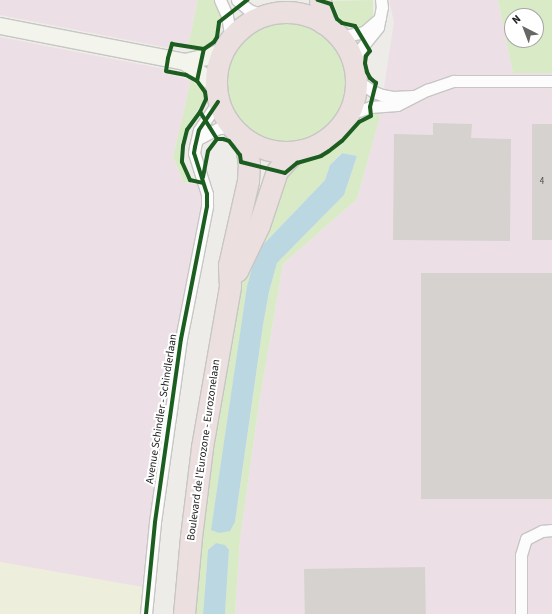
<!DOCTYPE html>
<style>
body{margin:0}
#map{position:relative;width:552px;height:614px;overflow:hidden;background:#eeece8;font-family:"Source Sans 3",sans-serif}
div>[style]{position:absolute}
.industrial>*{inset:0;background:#ece0e6}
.farmland>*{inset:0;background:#edeedb}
.grass>*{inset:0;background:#d9ebc6}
.round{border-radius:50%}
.water>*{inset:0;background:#bbd8e2}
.building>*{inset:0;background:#d5d2cf;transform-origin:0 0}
.roads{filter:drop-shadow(1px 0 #c7c6c4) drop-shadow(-1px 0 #c7c6c4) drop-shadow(0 1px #c7c6c4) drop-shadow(0 -1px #c7c6c4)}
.street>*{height:11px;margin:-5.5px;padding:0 5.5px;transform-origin:5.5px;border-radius:5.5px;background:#fcfcfc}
.secondary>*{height:16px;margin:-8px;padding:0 8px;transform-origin:8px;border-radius:8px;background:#f3f4eb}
.highway>*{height:21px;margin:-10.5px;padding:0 10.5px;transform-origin:10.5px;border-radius:10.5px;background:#ebdfe0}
.highway>.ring{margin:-10.5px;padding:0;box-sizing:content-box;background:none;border:21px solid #ebdfe0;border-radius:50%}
.cycleway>*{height:4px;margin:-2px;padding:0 2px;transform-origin:2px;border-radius:2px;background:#1b5e20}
span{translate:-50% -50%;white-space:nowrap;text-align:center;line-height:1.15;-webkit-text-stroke:4px #fff;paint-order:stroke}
.number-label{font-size:9px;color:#4d4c4c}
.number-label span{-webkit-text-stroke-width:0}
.street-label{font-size:11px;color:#202020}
.north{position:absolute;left:504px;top:8px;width:40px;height:40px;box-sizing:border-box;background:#fff;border:1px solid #a6a6a6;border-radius:50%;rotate:318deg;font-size:11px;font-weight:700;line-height:16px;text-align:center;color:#202020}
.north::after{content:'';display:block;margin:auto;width:14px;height:18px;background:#686766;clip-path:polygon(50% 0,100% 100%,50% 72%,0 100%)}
</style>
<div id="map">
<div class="industrial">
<div style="clip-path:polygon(0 0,198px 0,188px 46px,171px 42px,169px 48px,0 15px)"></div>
<div style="clip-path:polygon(389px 0,498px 0,513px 73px,552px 73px,552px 614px,235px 614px,240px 539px,259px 403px,283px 264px,357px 199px,379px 120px,394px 22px)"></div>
<div style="clip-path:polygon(0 37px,164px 69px,163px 73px,191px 80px,173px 157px,184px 183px,197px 184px,201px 192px,201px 206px,178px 331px,156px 469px,142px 587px,0 562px)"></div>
</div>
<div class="farmland">
<div style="clip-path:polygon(0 562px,142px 587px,140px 614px,0 614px)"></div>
</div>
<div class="grass">
<div style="clip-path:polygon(198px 0,216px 0,221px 17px,218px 20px,217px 31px,214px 39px,202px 48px,188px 46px)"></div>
<div style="clip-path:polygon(373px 0,373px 15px,369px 22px,360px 29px,357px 24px,345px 23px,340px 19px,333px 2px,326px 1px)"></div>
<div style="clip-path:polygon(evenodd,498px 0,552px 0,552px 73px,513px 73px,498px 0,512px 16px,536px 16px,536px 40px,512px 40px,512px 16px)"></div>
<div class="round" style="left:225px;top:22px;width:120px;height:120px"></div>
<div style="clip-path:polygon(191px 80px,203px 91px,204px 100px,186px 128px,180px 146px,180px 161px,190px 182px,184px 183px,173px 157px)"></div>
<div style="clip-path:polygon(evenodd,372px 111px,380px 111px,379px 120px,357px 199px,283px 264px,259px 403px,240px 539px,235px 614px,225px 614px,229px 550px,207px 562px,203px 614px,191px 614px,209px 449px,236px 288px,279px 174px,298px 165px,322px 157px,344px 141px,361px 123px,372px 118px,372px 111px,341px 153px,357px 156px,344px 195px,277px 263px,269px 292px,263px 325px,235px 522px,212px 530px,247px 286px,257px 251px,325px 180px,330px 165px,341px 153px)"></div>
</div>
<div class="water">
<div style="clip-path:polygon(342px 153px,357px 156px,344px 195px,277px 263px,269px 292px,263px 325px,235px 522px,230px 531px,219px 533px,211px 530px,247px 286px,257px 251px,325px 180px,330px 165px)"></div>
<div style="clip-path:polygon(216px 543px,225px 545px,229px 550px,225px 614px,203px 614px,208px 550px)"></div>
</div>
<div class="building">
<div style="clip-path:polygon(433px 123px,472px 124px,471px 138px,511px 139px,510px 241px,393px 240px,394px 134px,433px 135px)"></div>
<div style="left:532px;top:124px;width:20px;height:116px"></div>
<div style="left:421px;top:273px;width:131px;height:226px"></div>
<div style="left:425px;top:567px;width:47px;height:121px;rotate:89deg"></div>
</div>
<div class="roads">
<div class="street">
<div style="left:220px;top:0;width:17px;rotate:66deg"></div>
<div style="left:227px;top:16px;width:22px;rotate:80deg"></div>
<div style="left:237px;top:0;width:16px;rotate:40deg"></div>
<div style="left:249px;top:10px;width:15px;rotate:20deg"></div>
<div style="left:340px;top:37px;width:25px;rotate:-12deg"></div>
<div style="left:364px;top:32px;width:21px;rotate:-41deg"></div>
<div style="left:354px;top:62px;width:11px;rotate:-68deg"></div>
<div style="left:358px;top:52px;width:32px;rotate:-51deg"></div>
<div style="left:378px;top:27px;width:20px;rotate:-79deg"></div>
<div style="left:382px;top:7px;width:7px;rotate:-98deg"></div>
<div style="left:356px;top:80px;width:22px;rotate:34deg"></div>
<div style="left:374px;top:92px;width:9px;rotate:21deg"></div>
<div style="left:382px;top:95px;width:11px;rotate:10deg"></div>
<div style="left:393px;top:97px;width:21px;rotate:-3deg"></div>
<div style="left:349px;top:114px;width:22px;rotate:-18deg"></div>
<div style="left:370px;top:107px;width:27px;rotate:-4deg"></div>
<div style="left:397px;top:105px;width:34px;rotate:-27deg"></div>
<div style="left:427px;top:90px;width:28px;rotate:-19deg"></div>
<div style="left:453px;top:81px;width:99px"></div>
<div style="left:198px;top:139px;width:24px;rotate:-28deg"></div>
<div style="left:219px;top:128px;width:13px;rotate:-4deg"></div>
<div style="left:146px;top:614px;width:92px;rotate:-84.4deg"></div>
<div style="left:155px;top:522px;width:106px;rotate:-81.9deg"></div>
<div style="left:170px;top:417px;width:79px;rotate:-82deg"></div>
<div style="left:181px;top:339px;width:136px;rotate:-78.9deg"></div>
<div style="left:207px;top:206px;width:12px;rotate:-90deg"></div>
<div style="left:207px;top:194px;width:43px;rotate:-107.6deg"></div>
<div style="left:194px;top:153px;width:6px;rotate:-81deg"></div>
<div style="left:195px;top:147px;width:17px;rotate:-77deg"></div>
<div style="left:199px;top:130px;width:34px;rotate:-56deg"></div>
<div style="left:521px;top:614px;width:59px;rotate:-90deg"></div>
<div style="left:521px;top:555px;width:17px;rotate:-73deg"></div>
<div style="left:526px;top:539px;width:18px;rotate:-27deg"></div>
<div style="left:542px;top:531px;width:10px;rotate:-6deg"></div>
</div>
<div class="secondary">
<div style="left:0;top:26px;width:188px;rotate:11deg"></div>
<div style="left:185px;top:62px;width:27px;rotate:-13deg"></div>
<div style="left:211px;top:56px;width:13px;rotate:-23deg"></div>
<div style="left:185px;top:62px;width:39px;rotate:37deg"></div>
</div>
<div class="highway">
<div style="left:320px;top:0;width:23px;rotate:83deg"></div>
<div class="ring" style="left:216px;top:12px;width:119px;height:119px"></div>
<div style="left:237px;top:271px;width:51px;rotate:-64.4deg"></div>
<div style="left:259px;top:225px;width:57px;rotate:-71.6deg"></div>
<div style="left:277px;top:171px;width:25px;rotate:-48deg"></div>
<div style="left:184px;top:614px;width:77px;rotate:-84.8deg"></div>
<div style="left:191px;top:537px;width:91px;rotate:-83deg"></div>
<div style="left:202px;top:447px;width:163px;rotate:-80.1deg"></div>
<div style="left:230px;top:286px;width:21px;rotate:-93deg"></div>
<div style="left:229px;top:265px;width:86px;rotate:-77.3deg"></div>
<div style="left:248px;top:181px;width:17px;rotate:-87deg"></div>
<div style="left:249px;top:164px;width:25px;rotate:-99deg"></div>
</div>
</div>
<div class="cycleway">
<div style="left:197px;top:81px;width:13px;rotate:-151deg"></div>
<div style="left:186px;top:75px;width:20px;rotate:-169deg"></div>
<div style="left:166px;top:71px;width:13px;rotate:-81deg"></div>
<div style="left:168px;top:58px;width:15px;rotate:-74deg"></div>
<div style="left:172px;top:44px;width:32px;rotate:9deg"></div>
<div style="left:200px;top:112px;width:22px;rotate:126deg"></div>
<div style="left:187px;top:130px;width:16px;rotate:104deg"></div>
<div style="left:183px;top:146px;width:16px;rotate:94deg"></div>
<div style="left:182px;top:162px;width:20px;rotate:66deg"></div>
<div style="left:190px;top:180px;width:13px;rotate:13deg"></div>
<div style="left:217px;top:139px;width:32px;rotate:-122deg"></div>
<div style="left:200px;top:112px;width:14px;rotate:-65deg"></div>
<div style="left:206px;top:99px;width:7px;rotate:-98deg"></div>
<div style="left:205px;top:92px;width:14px;rotate:-126deg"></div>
<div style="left:197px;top:81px;width:33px;rotate:-78deg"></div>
<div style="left:204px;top:49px;width:12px;rotate:-35deg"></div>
<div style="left:214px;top:42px;width:6px;rotate:-59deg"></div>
<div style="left:217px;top:37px;width:15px;rotate:-82deg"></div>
<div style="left:219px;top:22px;width:36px;rotate:-38deg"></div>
<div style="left:203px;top:177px;width:26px;rotate:-79deg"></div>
<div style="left:208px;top:151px;width:15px;rotate:-53deg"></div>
<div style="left:217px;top:139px;width:6px"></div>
<div style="left:223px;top:139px;width:6px;rotate:18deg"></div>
<div style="left:229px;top:141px;width:18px;rotate:52deg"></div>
<div style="left:240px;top:155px;width:7px;rotate:82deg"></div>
<div style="left:241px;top:162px;width:45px;rotate:14deg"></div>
<div style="left:285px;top:173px;width:16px;rotate:-40deg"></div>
<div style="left:297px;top:163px;width:25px;rotate:-16deg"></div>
<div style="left:321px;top:156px;width:9px;rotate:-32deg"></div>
<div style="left:329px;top:151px;width:16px;rotate:-38deg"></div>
<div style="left:342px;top:141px;width:25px;rotate:-48deg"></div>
<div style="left:359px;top:122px;width:13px;rotate:-27deg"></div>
<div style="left:371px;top:116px;width:9px;rotate:-96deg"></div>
<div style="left:370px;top:107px;width:25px;rotate:-76deg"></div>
<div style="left:376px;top:83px;width:8px;rotate:-140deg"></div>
<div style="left:370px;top:78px;width:7px;rotate:-117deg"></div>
<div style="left:367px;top:72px;width:9px;rotate:-103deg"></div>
<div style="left:365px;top:63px;width:7px;rotate:-82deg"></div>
<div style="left:366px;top:56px;width:6px;rotate:-51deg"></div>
<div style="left:370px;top:51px;width:29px;rotate:-121deg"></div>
<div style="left:355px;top:26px;width:13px;rotate:-167deg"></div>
<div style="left:342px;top:23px;width:6px;rotate:-141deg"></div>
<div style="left:337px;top:19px;width:16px;rotate:-112deg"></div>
<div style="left:331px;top:4px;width:14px;rotate:-163deg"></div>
<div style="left:146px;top:614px;width:92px;rotate:-84.4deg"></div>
<div style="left:155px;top:522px;width:106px;rotate:-81.9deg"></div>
<div style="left:170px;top:417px;width:79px;rotate:-82deg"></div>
<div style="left:181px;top:339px;width:136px;rotate:-78.9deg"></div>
<div style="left:207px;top:206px;width:12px;rotate:-90deg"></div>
<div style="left:207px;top:194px;width:43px;rotate:-107.6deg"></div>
<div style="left:194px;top:153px;width:6px;rotate:-81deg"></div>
<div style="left:195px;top:147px;width:17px;rotate:-77deg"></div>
<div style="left:199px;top:130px;width:34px;rotate:-56deg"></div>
</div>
<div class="number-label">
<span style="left:542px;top:182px">4</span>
</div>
<div class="street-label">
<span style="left:162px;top:409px;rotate:-81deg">Avenue Schindler - Schindlerlaan</span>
<span style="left:204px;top:450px;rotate:-82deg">Boulevard de l'Eurozone - Eurozonelaan</span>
</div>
<div class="north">N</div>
</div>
